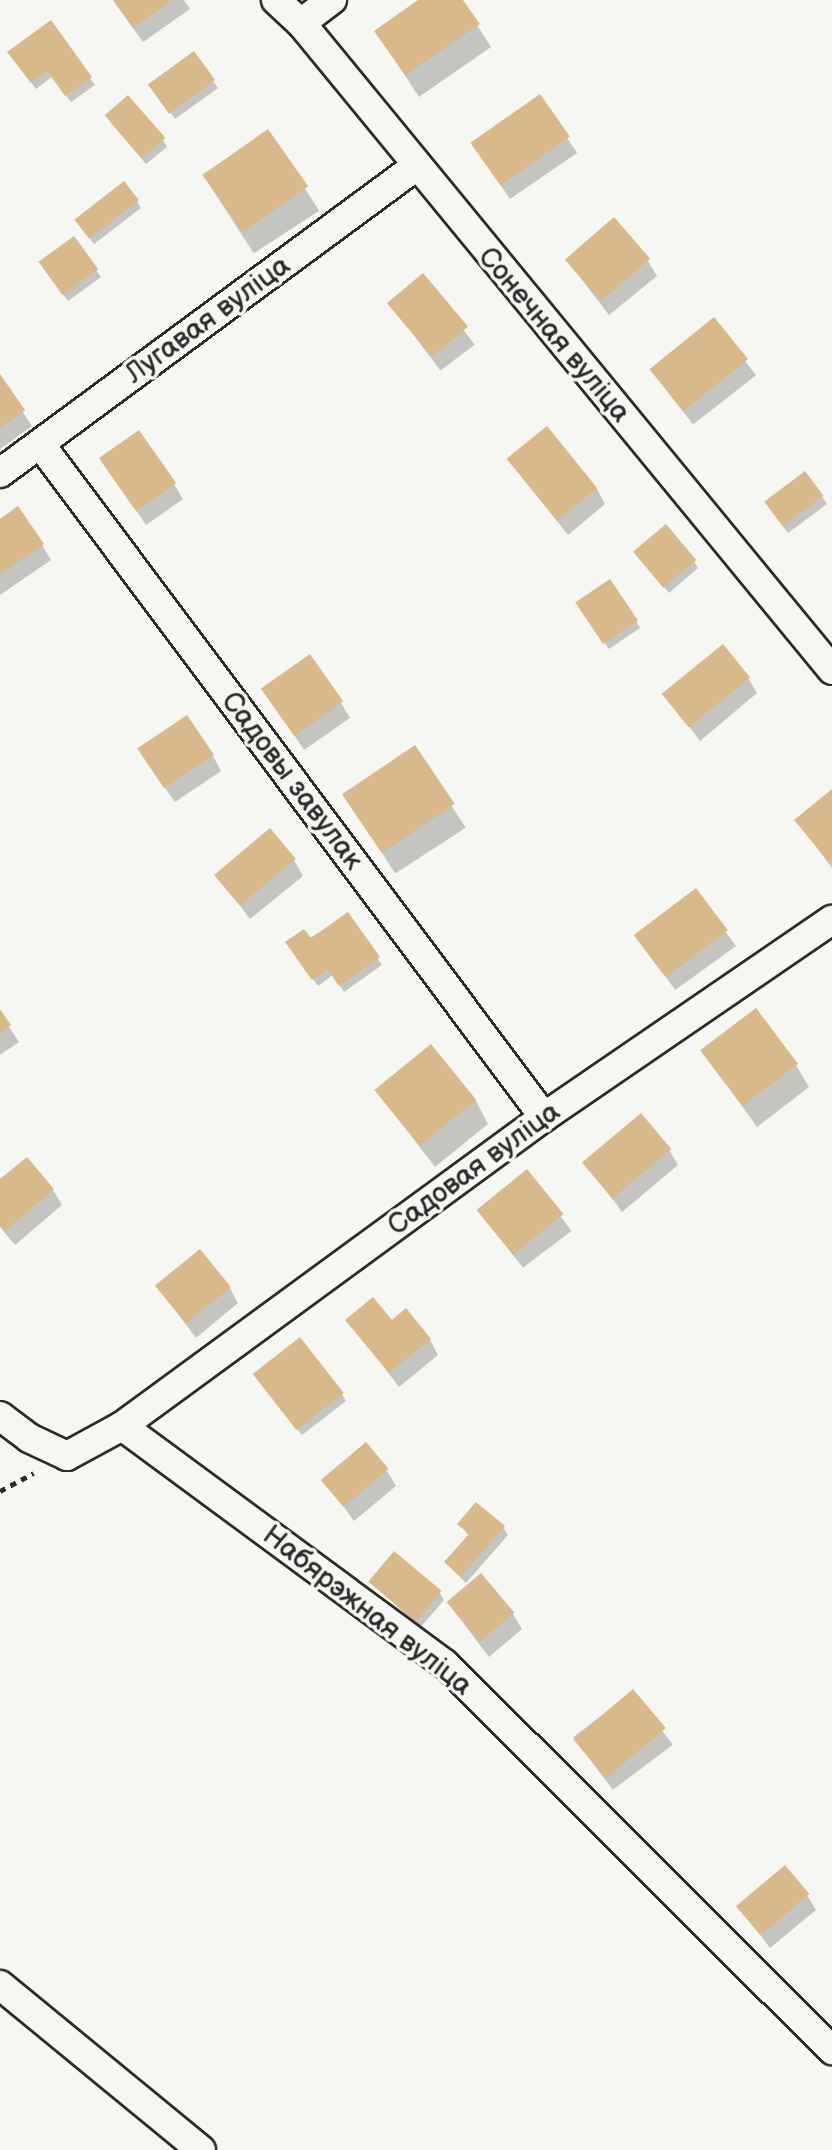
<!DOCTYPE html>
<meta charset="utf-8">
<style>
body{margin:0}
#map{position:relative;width:832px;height:2150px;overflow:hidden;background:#f6f6f2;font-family:"Balsamiq Sans",sans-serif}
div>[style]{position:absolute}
.shadow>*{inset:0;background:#0003;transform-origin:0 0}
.building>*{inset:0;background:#d9b98c;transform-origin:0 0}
.path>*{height:5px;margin-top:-2.5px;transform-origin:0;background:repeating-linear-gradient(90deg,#2b2b2b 0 6px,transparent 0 12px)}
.roads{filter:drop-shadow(2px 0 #2b2b2b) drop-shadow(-2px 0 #2b2b2b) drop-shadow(0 2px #2b2b2b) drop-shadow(0 -2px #2b2b2b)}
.minor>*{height:28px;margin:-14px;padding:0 14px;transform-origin:14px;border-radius:14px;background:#f6f6f2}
span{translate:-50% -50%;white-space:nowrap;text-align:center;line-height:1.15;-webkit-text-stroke:7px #f6f6f2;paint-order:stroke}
.street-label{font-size:28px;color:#2b2b2b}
</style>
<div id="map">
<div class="shadow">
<div style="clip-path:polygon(113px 0,184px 0,190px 9px,143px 42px)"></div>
<div style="clip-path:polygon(422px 0,461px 0,491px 47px,419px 97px,376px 31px)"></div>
<div style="clip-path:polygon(51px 23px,95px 85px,71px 102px,52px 77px,36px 89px,14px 59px)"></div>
<div style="clip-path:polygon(194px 54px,218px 88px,175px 119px,155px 91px)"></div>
<div style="clip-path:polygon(540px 97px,577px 153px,510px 199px,482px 158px)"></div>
<div style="clip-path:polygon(111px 123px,163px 140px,167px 147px,146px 164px)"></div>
<div style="left:268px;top:132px;width:94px;height:78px;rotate:57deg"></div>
<div style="clip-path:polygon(137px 201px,141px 208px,94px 244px,81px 227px)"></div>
<div style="clip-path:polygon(566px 259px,648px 261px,657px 276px,609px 315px)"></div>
<div style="clip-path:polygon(45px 270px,96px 270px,101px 277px,68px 301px)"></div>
<div style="left:423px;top:276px;width:86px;height:43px;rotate:53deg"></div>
<div style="left:713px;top:320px;width:70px;height:80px;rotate:52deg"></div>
<div style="clip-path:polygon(0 377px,32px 426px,0 449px)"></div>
<div style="clip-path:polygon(510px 460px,597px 489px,605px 504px,568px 535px)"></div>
<div style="clip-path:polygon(111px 474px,174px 484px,183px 499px,146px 525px)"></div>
<div style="clip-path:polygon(805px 474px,827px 504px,788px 533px,770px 509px)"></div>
<div style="clip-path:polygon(0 521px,42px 545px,51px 560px,0 595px)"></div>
<div style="clip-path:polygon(640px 559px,694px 561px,698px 568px,669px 593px)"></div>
<div style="clip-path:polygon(582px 610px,636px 621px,640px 628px,609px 649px)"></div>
<div style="clip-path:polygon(748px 678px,757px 693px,700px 741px,665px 694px)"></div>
<div style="clip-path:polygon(273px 703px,341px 703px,350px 718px,304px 750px)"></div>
<div style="left:414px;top:748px;width:95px;height:84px;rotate:57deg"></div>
<div style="clip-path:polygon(213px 756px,221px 771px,175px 802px,149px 765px)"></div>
<div style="clip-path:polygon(832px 792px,832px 868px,797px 821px)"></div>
<div style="clip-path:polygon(294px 860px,303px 876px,250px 919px,217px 875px)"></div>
<div style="left:696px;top:891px;width:68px;height:75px;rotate:54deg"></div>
<div style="clip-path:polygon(348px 915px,382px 965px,344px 992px,333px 975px,318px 986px,292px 949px)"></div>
<div style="clip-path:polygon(0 1013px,19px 1042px,0 1055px)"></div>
<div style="clip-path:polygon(703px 1051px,796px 1065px,809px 1087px,757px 1127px)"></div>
<div style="clip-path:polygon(377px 1091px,476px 1101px,488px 1124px,435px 1167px)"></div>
<div style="clip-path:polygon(669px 1150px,678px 1165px,622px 1212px,585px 1162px)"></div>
<div style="left:527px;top:1172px;width:74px;height:61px;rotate:53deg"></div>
<div style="clip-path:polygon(0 1182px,53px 1190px,62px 1205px,15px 1245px,0 1227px)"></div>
<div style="clip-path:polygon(158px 1287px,230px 1288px,238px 1303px,196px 1338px)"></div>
<div style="clip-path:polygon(348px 1320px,391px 1323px,430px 1340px,438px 1355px,399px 1387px)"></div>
<div style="clip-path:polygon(260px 1382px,342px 1394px,346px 1401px,302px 1435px)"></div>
<div style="clip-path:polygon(387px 1471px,396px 1486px,354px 1521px,324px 1480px)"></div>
<div style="clip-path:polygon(460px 1524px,503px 1527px,508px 1535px,466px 1583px,446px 1563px,469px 1536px)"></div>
<div style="clip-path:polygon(370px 1581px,440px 1593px,444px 1600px,420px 1628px)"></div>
<div style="clip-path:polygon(448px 1603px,513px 1614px,522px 1629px,489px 1657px)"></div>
<div style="left:633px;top:1692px;width:66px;height:75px;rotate:53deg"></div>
<div style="clip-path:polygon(807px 1895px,816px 1910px,770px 1948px,739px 1906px)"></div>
</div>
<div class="building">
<div style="clip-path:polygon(113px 0,172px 0,133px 28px)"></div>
<div style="clip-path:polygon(418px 0,463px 0,480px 24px,405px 75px,374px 31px)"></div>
<div style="clip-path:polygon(51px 20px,92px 77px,65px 96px,47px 71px,31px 83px,7px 52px)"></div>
<div style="left:194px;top:51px;width:36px;height:57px;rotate:54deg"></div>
<div style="left:540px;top:94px;width:52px;height:85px;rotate:55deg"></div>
<div style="left:128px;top:95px;width:57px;height:31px;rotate:49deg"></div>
<div style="left:268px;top:129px;width:70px;height:80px;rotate:55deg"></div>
<div style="left:124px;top:181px;width:24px;height:63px;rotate:52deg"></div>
<div style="left:614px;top:217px;width:55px;height:65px;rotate:49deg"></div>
<div style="left:74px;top:236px;width:41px;height:44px;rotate:54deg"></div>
<div style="left:423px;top:273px;width:70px;height:47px;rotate:50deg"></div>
<div style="left:714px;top:317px;width:54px;height:83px;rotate:51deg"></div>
<div style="clip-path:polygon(0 374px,25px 410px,0 428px)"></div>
<div style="left:547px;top:426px;width:80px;height:52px;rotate:51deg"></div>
<div style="left:139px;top:430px;width:65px;height:49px;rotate:55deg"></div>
<div style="left:805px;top:471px;width:31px;height:51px;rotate:53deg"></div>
<div style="clip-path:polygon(18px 506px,44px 544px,0 574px,0 519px)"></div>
<div style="left:666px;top:524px;width:47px;height:43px;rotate:50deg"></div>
<div style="left:610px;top:579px;width:50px;height:42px;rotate:56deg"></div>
<div style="left:723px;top:644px;width:43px;height:79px;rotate:51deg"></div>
<div style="left:310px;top:654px;width:58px;height:60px;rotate:55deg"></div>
<div style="left:187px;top:715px;width:48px;height:60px;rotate:56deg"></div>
<div style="left:415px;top:745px;width:71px;height:88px;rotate:56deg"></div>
<div style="clip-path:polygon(832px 789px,832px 859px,829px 862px,794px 820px)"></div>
<div style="left:270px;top:828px;width:40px;height:73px;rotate:50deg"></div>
<div style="left:696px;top:888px;width:53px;height:78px;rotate:53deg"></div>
<div style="clip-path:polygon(348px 912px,380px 957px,339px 986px,328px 970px,312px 980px,285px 942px,304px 929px,311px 938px)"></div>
<div style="left:756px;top:1008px;width:70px;height:70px;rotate:53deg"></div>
<div style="clip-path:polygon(0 1009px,11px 1025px,0 1033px)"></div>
<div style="left:431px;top:1044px;width:72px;height:73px;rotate:51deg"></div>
<div style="left:641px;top:1113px;width:47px;height:77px;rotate:50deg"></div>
<div style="clip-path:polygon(27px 1157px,54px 1189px,5px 1231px,0 1225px,0 1179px)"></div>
<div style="left:527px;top:1169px;width:58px;height:65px;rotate:51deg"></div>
<div style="left:200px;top:1249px;width:49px;height:58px;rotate:51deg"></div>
<div style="clip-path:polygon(373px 1297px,392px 1320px,406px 1308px,431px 1339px,389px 1373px,345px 1320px)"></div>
<div style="left:300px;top:1337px;width:71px;height:60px;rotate:52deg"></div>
<div style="left:366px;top:1442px;width:35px;height:59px;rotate:50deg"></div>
<div style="clip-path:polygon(476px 1502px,505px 1526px,461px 1577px,444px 1562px,469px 1534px,457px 1524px)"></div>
<div style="left:394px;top:1551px;width:62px;height:40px;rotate:40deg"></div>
<div style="left:481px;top:1573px;width:52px;height:45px;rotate:50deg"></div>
<div style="left:633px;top:1689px;width:51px;height:78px;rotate:50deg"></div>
<div style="left:785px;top:1865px;width:38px;height:64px;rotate:50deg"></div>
</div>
<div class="path">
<div style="left:0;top:1491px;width:38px;rotate:-28deg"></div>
</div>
<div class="roads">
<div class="minor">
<div style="left:276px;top:0;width:34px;rotate:43deg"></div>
<div style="left:301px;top:23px;width:837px;rotate:50.62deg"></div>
<div style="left:301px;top:23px;width:39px;rotate:-37deg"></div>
<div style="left:40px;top:444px;width:841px;rotate:53.17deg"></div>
<div style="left:0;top:473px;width:516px;rotate:-36.4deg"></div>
<div style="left:0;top:1416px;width:36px;rotate:37deg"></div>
<div style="left:29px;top:1438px;width:42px;rotate:25.3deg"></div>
<div style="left:67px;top:1456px;width:63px;rotate:-28.6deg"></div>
<div style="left:122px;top:1426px;width:523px;rotate:-36.21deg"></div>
<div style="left:544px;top:1117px;width:349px;rotate:-34.4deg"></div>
<div style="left:122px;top:1426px;width:401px;rotate:36.4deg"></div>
<div style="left:445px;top:1664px;width:547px;rotate:44.93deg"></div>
<div style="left:0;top:1985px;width:260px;rotate:39.4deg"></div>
</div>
</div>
<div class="street-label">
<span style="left:208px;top:320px;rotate:-36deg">Лугавая вуліца</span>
<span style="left:554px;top:335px;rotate:50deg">Сонечная вуліца</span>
<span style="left:292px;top:781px;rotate:53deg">Садовы завулак</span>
<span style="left:474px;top:1169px;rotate:-36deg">Садовая вуліца</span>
<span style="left:367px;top:1611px;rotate:38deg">Набярэжная вуліца</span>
</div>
</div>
